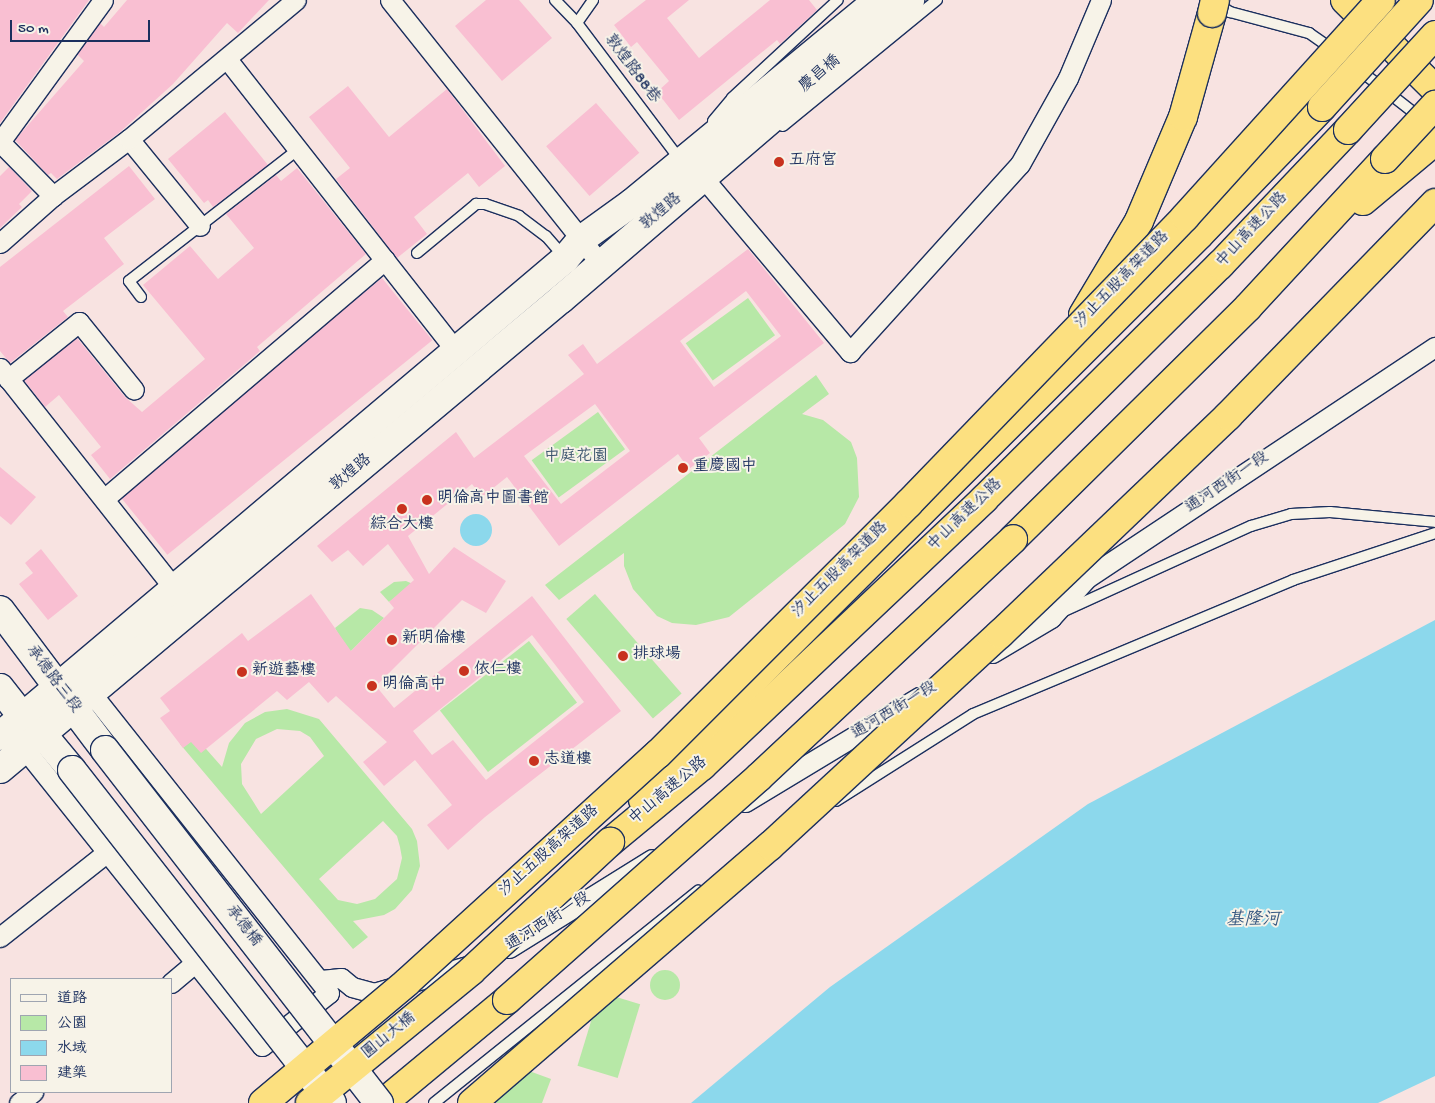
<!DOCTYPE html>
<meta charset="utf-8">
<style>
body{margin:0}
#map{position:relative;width:1435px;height:1103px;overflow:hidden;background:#f8e3e1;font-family:"Gochi Hand","LXGW WenKai TC",sans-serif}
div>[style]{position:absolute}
.green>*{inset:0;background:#b7e8a7;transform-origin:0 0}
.round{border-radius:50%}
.water>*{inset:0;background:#8cd8ec}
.building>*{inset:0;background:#f9bfd2;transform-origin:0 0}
.roads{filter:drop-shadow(1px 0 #1b2f5e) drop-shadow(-1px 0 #1b2f5e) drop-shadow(0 1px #1b2f5e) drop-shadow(0 -1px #1b2f5e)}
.lane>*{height:10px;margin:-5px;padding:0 5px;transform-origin:5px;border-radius:5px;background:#f7f3e8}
.street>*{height:19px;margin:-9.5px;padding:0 9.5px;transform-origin:9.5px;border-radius:9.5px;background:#f7f3e8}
.secondary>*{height:28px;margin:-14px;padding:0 14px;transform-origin:14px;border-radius:14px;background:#f7f3e8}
.highway>*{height:28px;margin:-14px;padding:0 14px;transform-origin:14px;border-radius:14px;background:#fce080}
.bridges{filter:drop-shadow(1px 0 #1b2f5e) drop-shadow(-1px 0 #1b2f5e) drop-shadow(0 1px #1b2f5e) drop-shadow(0 -1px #1b2f5e)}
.secondary-bridge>*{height:28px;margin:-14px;padding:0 14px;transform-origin:14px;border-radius:14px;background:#f7f3e8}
.highway-bridge>*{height:28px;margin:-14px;padding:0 14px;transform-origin:14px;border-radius:14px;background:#fce080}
.dots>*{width:14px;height:14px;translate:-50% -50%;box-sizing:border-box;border:2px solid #f7f3e8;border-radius:50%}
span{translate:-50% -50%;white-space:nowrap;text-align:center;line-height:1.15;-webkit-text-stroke:4px #f7f3e8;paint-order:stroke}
.street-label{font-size:16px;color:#1b2f5e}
.poi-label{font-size:16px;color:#1b2f5e}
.left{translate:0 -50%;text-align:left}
.park-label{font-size:16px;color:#3a546d}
.water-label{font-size:18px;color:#375982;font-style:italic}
.legend{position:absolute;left:10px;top:978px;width:162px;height:115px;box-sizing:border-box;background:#f7f3e8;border:1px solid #9fa5b1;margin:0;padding:6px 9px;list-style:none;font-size:15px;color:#1b2f5e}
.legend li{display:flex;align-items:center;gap:10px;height:25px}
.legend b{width:25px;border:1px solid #9fa5b1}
.scale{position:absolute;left:10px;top:20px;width:140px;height:22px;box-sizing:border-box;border:2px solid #1b2f5e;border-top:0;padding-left:6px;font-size:15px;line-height:18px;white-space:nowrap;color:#1b2f5e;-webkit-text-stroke:4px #f7f3e8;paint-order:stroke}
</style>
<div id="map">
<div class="green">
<div style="left:748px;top:298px;width:46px;height:77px;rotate:54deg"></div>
<div style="clip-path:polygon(816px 375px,829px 394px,802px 414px,823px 420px,851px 442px,857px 458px,859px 497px,845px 524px,729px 617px,696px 625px,672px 623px,657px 616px,633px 589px,624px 566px,624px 553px,559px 600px,545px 585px)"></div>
<div style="left:598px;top:412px;width:46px;height:82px;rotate:54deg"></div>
<div style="clip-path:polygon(406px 581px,413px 584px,389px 602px,380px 592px,394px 582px)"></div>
<div style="left:595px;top:594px;width:132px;height:38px;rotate:49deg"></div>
<div style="clip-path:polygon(360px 608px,372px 610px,384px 618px,349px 653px,335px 628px)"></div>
<div style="left:529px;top:641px;width:78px;height:113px;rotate:52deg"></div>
<div style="clip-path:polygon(evenodd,287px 709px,319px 719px,412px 829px,417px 841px,420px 866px,412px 890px,395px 909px,384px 915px,353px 921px,368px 937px,353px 949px,180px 744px,192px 733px,222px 767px,229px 743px,245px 723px,265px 712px,287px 709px,277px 729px,300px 731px,310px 737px,324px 756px,261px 814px,242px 784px,241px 764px,256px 739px,277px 729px,287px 709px,383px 821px,397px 836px,400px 847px,402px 858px,397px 879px,375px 899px,357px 904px,338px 900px,319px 879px,383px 821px)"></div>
<div class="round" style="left:650px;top:970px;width:30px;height:30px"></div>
<div style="left:600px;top:992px;width:42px;height:77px;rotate:17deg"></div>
<div style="clip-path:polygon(510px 1064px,551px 1079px,542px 1103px,496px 1103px)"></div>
</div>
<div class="water">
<div class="round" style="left:460px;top:514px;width:32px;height:32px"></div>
<div style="clip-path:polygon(1435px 620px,1435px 1076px,1378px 1103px,691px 1103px,830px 987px,1088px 804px)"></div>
</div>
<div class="building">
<div style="clip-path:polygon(0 0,89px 0,0 123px)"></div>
<div style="clip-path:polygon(127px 0,269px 0,238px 33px,227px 23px,173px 84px,120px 132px,57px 179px,51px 173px,48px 175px,15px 140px,84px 61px,77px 54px,100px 23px,104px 27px)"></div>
<div style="clip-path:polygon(486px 0,519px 0,552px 38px,502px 81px,455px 26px)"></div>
<div style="clip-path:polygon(646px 0,689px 0,667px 18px,699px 58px,770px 0,809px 0,817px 10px,780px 44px,777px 40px,679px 120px,657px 92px,669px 81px,637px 42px,631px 47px,614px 25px)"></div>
<div style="clip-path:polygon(348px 86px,389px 137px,447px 89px,505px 166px,479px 187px,468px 173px,414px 217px,427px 234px,397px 258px,336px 179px,350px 168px,309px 117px)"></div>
<div style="left:596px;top:103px;width:66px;height:66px;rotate:49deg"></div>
<div style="clip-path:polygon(225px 112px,268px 165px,213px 207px,208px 200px,204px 203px,168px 159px)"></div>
<div style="clip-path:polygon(129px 166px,155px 199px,104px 238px,124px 264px,63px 311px,68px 317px,10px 363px,0 351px,0 267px)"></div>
<div style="clip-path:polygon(9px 167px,32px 191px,19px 204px,22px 207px,0 228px,0 176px)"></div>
<div style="clip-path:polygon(297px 168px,366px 254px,257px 347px,260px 351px,110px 479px,91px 455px,101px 447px,59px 395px,45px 407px,24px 380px,77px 338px,125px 397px,142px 412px,205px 359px,143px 285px,190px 246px,218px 279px,254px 248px,226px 214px,276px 175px,281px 181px)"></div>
<div style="clip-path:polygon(evenodd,748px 249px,824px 343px,699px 438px,710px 453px,689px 469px,678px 454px,559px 546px,507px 477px,482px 497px,472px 484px,408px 536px,429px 574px,454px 547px,506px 581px,486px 613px,462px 600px,376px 686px,394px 708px,532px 596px,621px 711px,485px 817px,448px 850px,427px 825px,452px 805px,415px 760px,384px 786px,363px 762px,387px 742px,336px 696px,328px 703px,309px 682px,287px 700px,277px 691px,201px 753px,191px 742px,183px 748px,160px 718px,170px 711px,160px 698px,242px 633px,248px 641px,311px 594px,351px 651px,394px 608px,389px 602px,414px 580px,388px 544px,363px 566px,348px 550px,332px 562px,317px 546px,456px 432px,474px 458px,584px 374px,568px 355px,583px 344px,597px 364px,748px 249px,746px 291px,781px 336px,714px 387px,680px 341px,746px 291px,748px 249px,595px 404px,630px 451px,561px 504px,524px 456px,595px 404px,748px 249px,532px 635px,584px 702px,486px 780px,453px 740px,432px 755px,413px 731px,532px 635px)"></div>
<div style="left:382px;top:278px;width:80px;height:341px;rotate:51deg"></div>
<div style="clip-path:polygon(0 467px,36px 497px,11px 525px,0 516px)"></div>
<div style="clip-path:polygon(41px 549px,78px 596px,48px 620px,19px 584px,33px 573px,25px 563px)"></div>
</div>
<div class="roads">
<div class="lane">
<div style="left:555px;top:0;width:32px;rotate:46deg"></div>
<div style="left:577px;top:23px;width:173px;rotate:53deg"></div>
<div style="left:1216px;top:3px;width:17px;rotate:33deg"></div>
<div style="left:1230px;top:12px;width:82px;rotate:14.9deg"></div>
<div style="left:1309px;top:33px;width:29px;rotate:35deg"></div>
<div style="left:577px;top:23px;width:28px;rotate:-55deg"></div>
<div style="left:1358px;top:69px;width:81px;rotate:38deg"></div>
<div style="left:713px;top:121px;width:30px;rotate:-50deg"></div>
<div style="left:732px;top:98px;width:144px;rotate:-42.8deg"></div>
<div style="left:783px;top:126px;width:199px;rotate:-39.3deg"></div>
<div style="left:417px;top:253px;width:77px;rotate:-39.7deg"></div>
<div style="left:476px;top:204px;width:9px"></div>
<div style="left:485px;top:204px;width:36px;rotate:19deg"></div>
<div style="left:519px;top:216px;width:34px;rotate:37deg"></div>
<div style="left:546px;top:236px;width:29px;rotate:49deg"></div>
<div style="left:141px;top:297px;width:20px;rotate:-127deg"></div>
<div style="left:129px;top:281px;width:217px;rotate:-37.9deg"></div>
<div style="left:1062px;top:612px;width:208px;rotate:-24.5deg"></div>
<div style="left:1251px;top:526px;width:42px;rotate:-16.7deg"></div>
<div style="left:1291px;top:514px;width:39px;rotate:-3deg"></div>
<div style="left:1330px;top:512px;width:105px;rotate:5.4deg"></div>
<div style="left:836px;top:801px;width:162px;rotate:-32.4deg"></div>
<div style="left:973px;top:714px;width:347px;rotate:-22.7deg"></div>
<div style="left:1293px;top:580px;width:150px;rotate:-18.3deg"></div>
<div style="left:434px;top:1103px;width:339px;rotate:-38.8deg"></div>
</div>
<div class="street">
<div style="left:390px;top:0;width:338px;rotate:51.4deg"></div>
<div style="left:227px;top:59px;width:371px;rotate:51.9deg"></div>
<div style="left:129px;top:139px;width:112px;rotate:50.8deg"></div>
<div style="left:0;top:142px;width:175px;rotate:-54deg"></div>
<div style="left:0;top:142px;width:76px;rotate:45.5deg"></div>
<div style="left:695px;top:168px;width:241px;rotate:49.9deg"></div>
<div style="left:850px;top:352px;width:253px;rotate:-47.9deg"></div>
<div style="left:1020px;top:164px;width:98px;rotate:-60.8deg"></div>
<div style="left:1068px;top:78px;width:85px;rotate:-67.1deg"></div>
<div style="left:0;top:243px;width:71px;rotate:-41.6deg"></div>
<div style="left:53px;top:196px;width:95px;rotate:-36.9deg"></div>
<div style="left:129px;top:139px;width:217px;rotate:-39.8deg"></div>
<div style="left:0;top:368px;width:280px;rotate:51.7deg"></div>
<div style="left:8px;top:379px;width:91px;rotate:-38.8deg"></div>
<div style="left:79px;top:322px;width:87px;rotate:51deg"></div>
<div style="left:104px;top:499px;width:369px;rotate:-40.4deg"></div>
<div style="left:992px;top:653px;width:69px;rotate:-30.7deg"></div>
<div style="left:1051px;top:618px;width:54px;rotate:-48deg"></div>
<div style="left:1087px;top:578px;width:418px;rotate:-33.6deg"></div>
<div style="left:24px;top:738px;width:10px;rotate:90deg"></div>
<div style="left:24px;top:748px;width:381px;rotate:51.4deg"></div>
<div style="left:262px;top:1046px;width:85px;rotate:-38.3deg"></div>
<div style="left:329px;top:993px;width:383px;rotate:-128.4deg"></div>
<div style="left:91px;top:693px;width:11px;rotate:-170deg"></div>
<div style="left:745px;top:802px;width:203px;rotate:-31.1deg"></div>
<div style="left:0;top:937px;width:135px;rotate:-38.4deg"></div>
<div style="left:509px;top:948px;width:168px;rotate:-31.9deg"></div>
<div style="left:321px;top:980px;width:20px;rotate:-6deg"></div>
<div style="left:341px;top:978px;width:14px;rotate:39deg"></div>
<div style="left:352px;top:987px;width:23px;rotate:15deg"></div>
<div style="left:374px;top:993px;width:101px;rotate:-16.1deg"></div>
<div style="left:171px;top:983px;width:31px;rotate:-40deg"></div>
<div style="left:19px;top:1103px;width:18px;rotate:-38deg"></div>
</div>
<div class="secondary">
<div style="left:0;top:610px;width:175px;rotate:53.1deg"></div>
<div style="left:0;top:688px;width:37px;rotate:52deg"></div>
<div style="left:23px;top:717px;width:25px;rotate:42deg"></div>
<div style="left:42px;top:734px;width:47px;rotate:50.2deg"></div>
<div style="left:0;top:736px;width:739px;rotate:-40.17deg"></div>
<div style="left:565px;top:259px;width:26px;rotate:-50deg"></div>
<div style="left:582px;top:239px;width:62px;rotate:-35.8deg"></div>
<div style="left:632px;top:203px;width:319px;rotate:-39.5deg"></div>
<div style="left:0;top:769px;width:732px;rotate:-39.96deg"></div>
<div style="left:561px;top:299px;width:460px;rotate:-40.6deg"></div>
</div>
<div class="highway">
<div style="left:1345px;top:0;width:127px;rotate:44.7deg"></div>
<div style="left:1363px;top:201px;width:94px;rotate:-39.8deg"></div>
<div style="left:1083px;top:315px;width:109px;rotate:-59.2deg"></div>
<div style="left:1139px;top:221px;width:113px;rotate:-67.1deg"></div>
<div style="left:1183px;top:117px;width:108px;rotate:-74.4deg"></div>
<div style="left:1013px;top:539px;width:330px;rotate:-44.6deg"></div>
<div style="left:1248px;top:307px;width:202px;rotate:-47.2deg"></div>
<div style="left:643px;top:800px;width:58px;rotate:-52deg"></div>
<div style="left:679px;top:754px;width:735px;rotate:-44.94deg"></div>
<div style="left:1199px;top:235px;width:178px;rotate:-46.1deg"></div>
<div style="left:610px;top:842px;width:119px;rotate:-39.6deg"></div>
<div style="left:702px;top:766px;width:388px;rotate:-43.4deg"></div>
<div style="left:984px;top:499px;width:332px;rotate:-44.8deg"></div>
<div style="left:1220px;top:265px;width:186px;rotate:-46.5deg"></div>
<div style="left:383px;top:1103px;width:161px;rotate:-39.7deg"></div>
</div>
</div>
<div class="bridges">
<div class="secondary-bridge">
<div style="left:105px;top:750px;width:447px;rotate:52.2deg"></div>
<div style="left:72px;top:770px;width:422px;rotate:52deg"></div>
</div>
<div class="highway-bridge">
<div style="left:1212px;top:13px;width:13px;rotate:-77deg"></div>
<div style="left:1322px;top:107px;width:144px;rotate:-47.8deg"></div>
<div style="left:1348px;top:130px;width:129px;rotate:-47.5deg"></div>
<div style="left:1385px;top:159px;width:74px;rotate:-47.2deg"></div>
<div style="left:507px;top:1000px;width:337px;rotate:-41.5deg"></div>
<div style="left:759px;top:777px;width:348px;rotate:-43.1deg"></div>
<div style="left:263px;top:1103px;width:188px;rotate:-40deg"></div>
<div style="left:407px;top:982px;width:339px;rotate:-42.3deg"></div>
<div style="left:658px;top:754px;width:355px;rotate:-45deg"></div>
<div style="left:909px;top:503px;width:397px;rotate:-46deg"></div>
<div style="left:1185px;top:217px;width:292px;rotate:-47.9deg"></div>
<div style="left:310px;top:1103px;width:208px;rotate:-39.3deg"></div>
<div style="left:471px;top:971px;width:190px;rotate:-42.9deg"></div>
<div style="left:472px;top:1103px;width:394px;rotate:-40.8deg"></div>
<div style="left:770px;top:846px;width:313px;rotate:-42.7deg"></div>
<div style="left:1000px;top:634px;width:315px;rotate:-43.7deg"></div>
<div style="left:1228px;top:416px;width:297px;rotate:-45.8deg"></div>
</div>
</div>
<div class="dots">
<div style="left:779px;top:162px;background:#c8321e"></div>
<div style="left:683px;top:468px;background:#c8321e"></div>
<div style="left:427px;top:500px;background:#c8321e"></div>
<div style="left:402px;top:509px;background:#c8321e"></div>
<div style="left:392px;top:640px;background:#c8321e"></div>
<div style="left:623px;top:656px;background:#c8321e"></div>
<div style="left:464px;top:671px;background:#c8321e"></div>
<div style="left:242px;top:672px;background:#c8321e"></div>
<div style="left:372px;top:686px;background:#c8321e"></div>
<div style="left:534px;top:761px;background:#c8321e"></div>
</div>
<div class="street-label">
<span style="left:631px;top:70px;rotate:53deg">敦煌路88巷</span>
<span style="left:821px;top:75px;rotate:-40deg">慶昌橋</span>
<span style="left:662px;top:213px;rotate:-40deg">敦煌路</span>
<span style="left:1253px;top:231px;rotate:-47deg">中山高速公路</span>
<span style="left:1123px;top:281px;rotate:-46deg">汐止五股高架道路</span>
<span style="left:352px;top:474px;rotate:-40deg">敦煌路</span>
<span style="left:1228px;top:484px;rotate:-34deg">通河西街一段</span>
<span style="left:966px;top:516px;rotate:-44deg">中山高速公路</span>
<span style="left:841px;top:571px;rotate:-45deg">汐止五股高架道路</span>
<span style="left:52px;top:680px;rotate:53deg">承德路三段</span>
<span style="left:895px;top:712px;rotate:-31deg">通河西街一段</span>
<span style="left:669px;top:792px;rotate:-40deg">中山高速公路</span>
<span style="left:550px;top:852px;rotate:-42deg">汐止五股高架道路</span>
<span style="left:549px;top:923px;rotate:-32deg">通河西街一段</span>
<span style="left:242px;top:927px;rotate:52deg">承德橋</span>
<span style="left:390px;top:1037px;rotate:-39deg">圓山大橋</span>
</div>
<div class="poi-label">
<span class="left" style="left:789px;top:162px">五府宮</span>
<span class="left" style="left:693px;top:468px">重慶國中</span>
<span class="left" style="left:437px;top:500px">明倫高中圖書館</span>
<span style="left:402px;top:526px">綜合大樓</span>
<span class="left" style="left:402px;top:640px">新明倫樓</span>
<span class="left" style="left:633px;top:656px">排球場</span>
<span class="left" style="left:474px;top:671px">依仁樓</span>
<span class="left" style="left:252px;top:672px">新遊藝樓</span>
<span class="left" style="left:382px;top:686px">明倫高中</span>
<span class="left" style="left:544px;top:761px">志道樓</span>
</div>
<div class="park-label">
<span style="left:576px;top:458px">中庭花園</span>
</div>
<div class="water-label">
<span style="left:1253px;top:921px">基隆河</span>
</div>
<ul class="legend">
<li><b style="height:6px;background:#f7f3e8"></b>道路</li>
<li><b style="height:14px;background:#b7e8a7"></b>公園</li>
<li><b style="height:14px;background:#8cd8ec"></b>水域</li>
<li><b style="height:14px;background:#f9bfd2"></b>建築</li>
</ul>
<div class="scale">50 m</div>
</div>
